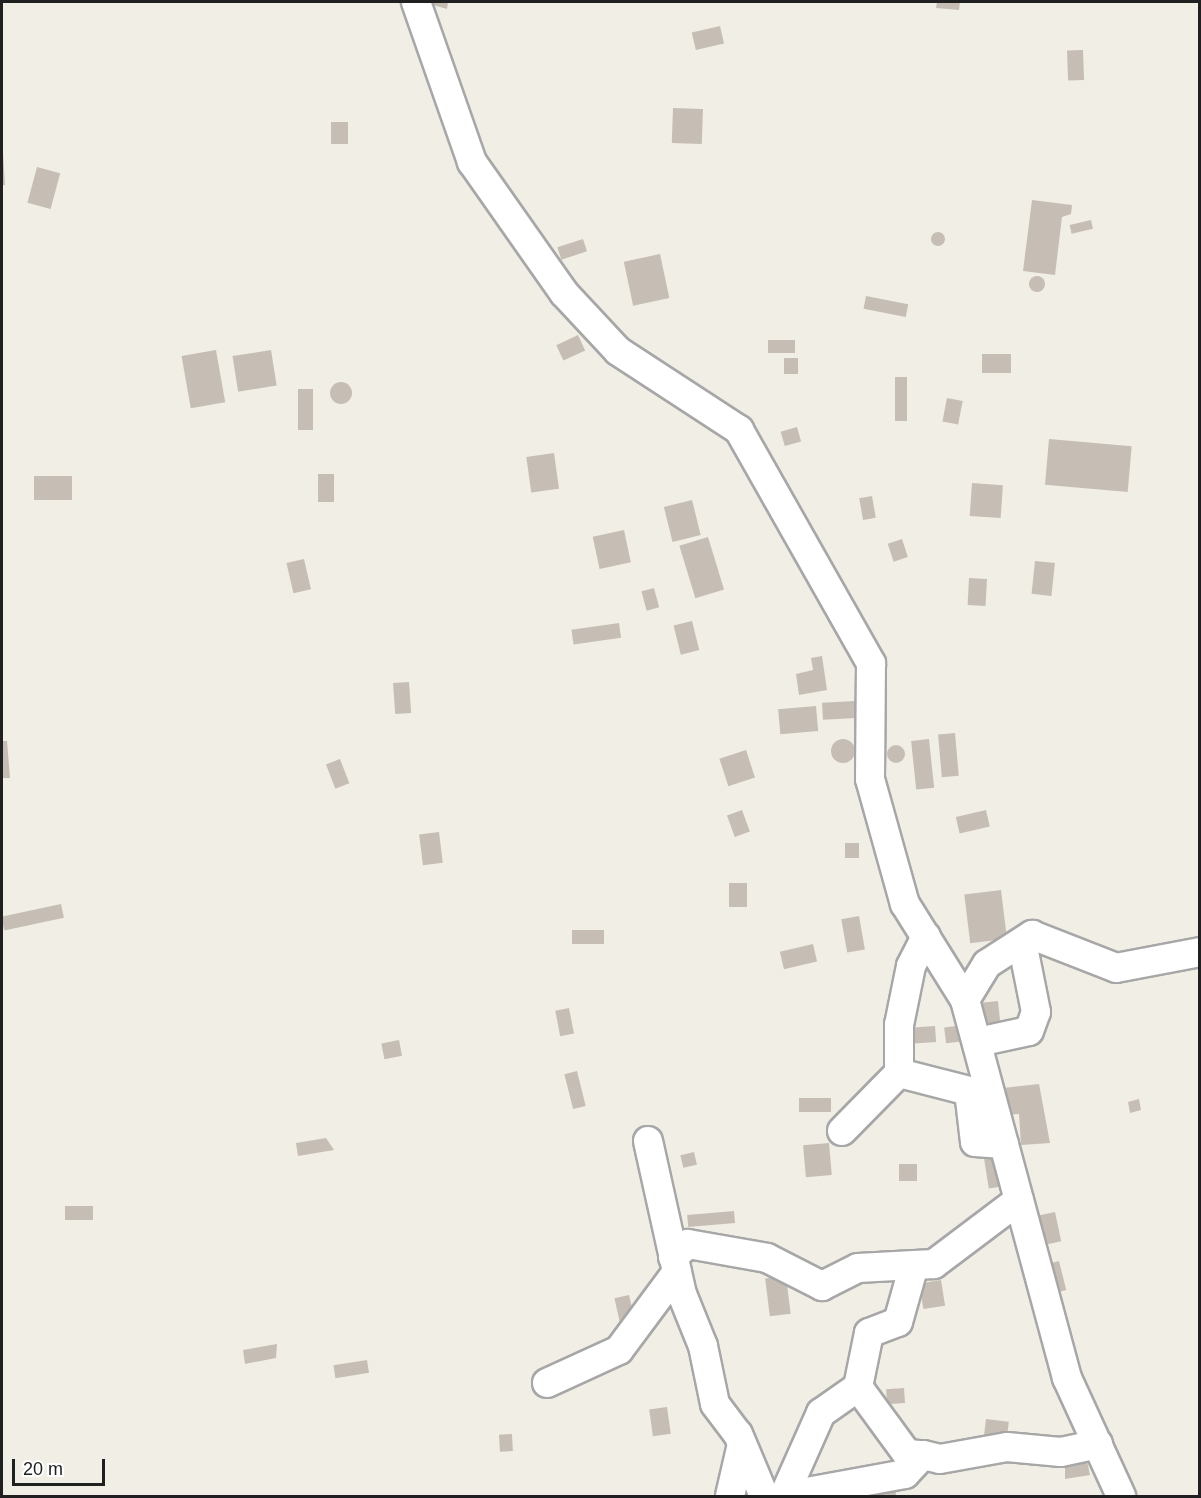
<!DOCTYPE html>
<style>
body{margin:0}
#map{position:relative;width:1201px;height:1498px;overflow:hidden;background:#f1eee6;font-family:Helvetica,sans-serif}
div>[style]{position:absolute}
.building>*{inset:0;background:#c6beb5;transform-origin:0 0}
.round{border-radius:50%}
.roads{filter:drop-shadow(2px 0 #a7a7a7) drop-shadow(-2px 0 #a7a7a7) drop-shadow(0 2px #a7a7a7) drop-shadow(0 -2px #a7a7a7)}
.minor>*{height:28px;margin:-14px;padding:0 14px;transform-origin:14px;border-radius:14px;background:#fff}
span{translate:-50% -50%;white-space:nowrap;text-align:center;line-height:1.15;-webkit-text-stroke:5px #fff;paint-order:stroke}
.frame{position:absolute;inset:0;border:3px solid #202020;pointer-events:none}
.scale{position:absolute;left:12px;top:1459px;width:93px;height:27px;box-sizing:border-box;border:3px solid #202020;border-top:0;padding-left:8px;font-size:18px;line-height:21px;white-space:nowrap;color:#202020;-webkit-text-stroke:4px #fff;paint-order:stroke}
</style>
<div id="map">
<div class="building">
<div style="clip-path:polygon(422px 2px,448px 2px,447px 9px)"></div>
<div style="clip-path:polygon(937px 2px,960px 2px,959px 10px,936px 8px)"></div>
<div style="left:720px;top:26px;width:18px;height:29px;rotate:77deg"></div>
<div style="left:1083px;top:50px;width:30px;height:16px;rotate:88deg"></div>
<div style="left:673px;top:108px;width:30px;height:35px;rotate:2deg"></div>
<div style="left:331px;top:122px;width:17px;height:22px"></div>
<div style="clip-path:polygon(2px 152px,3px 152px,5px 185px,2px 185px)"></div>
<div style="left:37px;top:167px;width:24px;height:37px;rotate:15deg"></div>
<div style="clip-path:polygon(1032px 200px,1072px 205px,1071px 214px,1062px 217px,1055px 275px,1023px 271px)"></div>
<div style="left:1091px;top:220px;width:9px;height:22px;rotate:77deg"></div>
<div class="round" style="left:931px;top:232px;width:14px;height:14px"></div>
<div style="left:583px;top:239px;width:13px;height:27px;rotate:72deg"></div>
<div style="left:660px;top:254px;width:45px;height:37px;rotate:78deg"></div>
<div class="round" style="left:1029px;top:276px;width:16px;height:16px"></div>
<div style="left:866px;top:296px;width:43px;height:13px;rotate:11deg"></div>
<div style="left:578px;top:335px;width:17px;height:24px;rotate:65deg"></div>
<div style="left:768px;top:340px;width:27px;height:13px"></div>
<div style="left:216px;top:350px;width:53px;height:35px;rotate:80deg"></div>
<div style="left:271px;top:350px;width:36px;height:39px;rotate:81deg"></div>
<div style="left:982px;top:354px;width:29px;height:19px"></div>
<div style="left:784px;top:358px;width:14px;height:16px"></div>
<div style="left:895px;top:377px;width:12px;height:44px"></div>
<div class="round" style="left:330px;top:382px;width:22px;height:22px"></div>
<div style="left:298px;top:389px;width:15px;height:41px"></div>
<div style="left:947px;top:398px;width:16px;height:24px;rotate:11deg"></div>
<div style="left:797px;top:427px;width:15px;height:17px;rotate:74deg"></div>
<div style="left:1049px;top:439px;width:83px;height:46px;rotate:5deg"></div>
<div style="left:554px;top:453px;width:36px;height:28px;rotate:82deg"></div>
<div style="left:318px;top:474px;width:16px;height:28px"></div>
<div style="left:34px;top:476px;width:38px;height:24px"></div>
<div style="left:972px;top:483px;width:31px;height:33px;rotate:4deg"></div>
<div style="left:872px;top:496px;width:22px;height:13px;rotate:80deg"></div>
<div style="left:692px;top:500px;width:36px;height:29px;rotate:76deg"></div>
<div style="left:624px;top:530px;width:33px;height:32px;rotate:78deg"></div>
<div style="left:708px;top:537px;width:55px;height:30px;rotate:73deg"></div>
<div style="left:902px;top:539px;width:19px;height:15px;rotate:72deg"></div>
<div style="left:304px;top:559px;width:31px;height:18px;rotate:77deg"></div>
<div style="left:1035px;top:561px;width:20px;height:33px;rotate:6deg"></div>
<div style="left:969px;top:578px;width:18px;height:27px;rotate:3deg"></div>
<div style="left:654px;top:588px;width:20px;height:13px;rotate:75deg"></div>
<div style="left:692px;top:621px;width:30px;height:19px;rotate:76deg"></div>
<div style="left:619px;top:623px;width:15px;height:48px;rotate:82deg"></div>
<div style="clip-path:polygon(822px 656px,827px 690px,799px 695px,796px 674px,813px 670px,811px 658px)"></div>
<div style="left:409px;top:682px;width:31px;height:16px;rotate:86deg"></div>
<div style="left:855px;top:701px;width:17px;height:33px;rotate:87deg"></div>
<div style="left:816px;top:706px;width:25px;height:38px;rotate:85deg"></div>
<div style="left:955px;top:733px;width:43px;height:17px;rotate:85deg"></div>
<div class="round" style="left:831px;top:739px;width:24px;height:24px"></div>
<div style="left:929px;top:739px;width:49px;height:18px;rotate:84deg"></div>
<div style="clip-path:polygon(2px 741px,7px 741px,10px 778px,2px 778px)"></div>
<div class="round" style="left:887px;top:745px;width:18px;height:18px"></div>
<div style="left:746px;top:750px;width:29px;height:28px;rotate:72deg"></div>
<div style="left:340px;top:759px;width:26px;height:15px;rotate:69deg"></div>
<div style="left:742px;top:810px;width:23px;height:16px;rotate:70deg"></div>
<div style="left:986px;top:810px;width:17px;height:31px;rotate:77deg"></div>
<div style="left:439px;top:832px;width:31px;height:20px;rotate:83deg"></div>
<div style="left:845px;top:843px;width:14px;height:15px"></div>
<div style="left:729px;top:883px;width:18px;height:24px"></div>
<div style="left:1001px;top:890px;width:49px;height:37px;rotate:83deg"></div>
<div style="left:61px;top:904px;width:14px;height:61px;rotate:78deg"></div>
<div style="left:859px;top:916px;width:34px;height:18px;rotate:80deg"></div>
<div style="left:572px;top:930px;width:32px;height:14px"></div>
<div style="left:813px;top:944px;width:18px;height:34px;rotate:77deg"></div>
<div style="left:998px;top:1001px;width:30px;height:17px;rotate:84deg"></div>
<div style="left:569px;top:1008px;width:26px;height:14px;rotate:79deg"></div>
<div style="left:964px;top:1025px;width:16px;height:20px;rotate:83deg"></div>
<div style="left:935px;top:1026px;width:16px;height:33px;rotate:86deg"></div>
<div style="left:399px;top:1040px;width:16px;height:18px;rotate:79deg"></div>
<div style="left:577px;top:1071px;width:36px;height:13px;rotate:76deg"></div>
<div style="clip-path:polygon(1039px 1084px,1050px 1143px,1021px 1145px,1019px 1114px,1005px 1115px,1003px 1088px)"></div>
<div style="left:831px;top:1098px;width:14px;height:32px;rotate:90deg"></div>
<div style="clip-path:polygon(1139px 1099px,1141px 1110px,1130px 1113px,1128px 1102px)"></div>
<div style="clip-path:polygon(326px 1138px,334px 1150px,298px 1156px,296px 1143px)"></div>
<div style="left:829px;top:1143px;width:32px;height:26px;rotate:85deg"></div>
<div style="left:996px;top:1151px;width:36px;height:13px;rotate:81deg"></div>
<div style="left:694px;top:1152px;width:13px;height:14px;rotate:77deg"></div>
<div style="left:899px;top:1164px;width:18px;height:17px"></div>
<div style="left:65px;top:1206px;width:28px;height:14px"></div>
<div style="left:734px;top:1211px;width:12px;height:47px;rotate:85deg"></div>
<div style="left:1055px;top:1212px;width:30px;height:22px;rotate:78deg"></div>
<div style="left:1059px;top:1261px;width:30px;height:13px;rotate:76deg"></div>
<div style="left:786px;top:1276px;width:38px;height:21px;rotate:83deg"></div>
<div style="left:941px;top:1280px;width:26px;height:22px;rotate:81deg"></div>
<div style="left:629px;top:1295px;width:27px;height:15px;rotate:77deg"></div>
<div style="clip-path:polygon(277px 1344px,276px 1358px,245px 1364px,243px 1350px)"></div>
<div style="left:367px;top:1360px;width:13px;height:34px;rotate:81deg"></div>
<div style="left:904px;top:1388px;width:15px;height:18px;rotate:86deg"></div>
<div style="left:667px;top:1407px;width:27px;height:18px;rotate:82deg"></div>
<div style="left:986px;top:1419px;width:23px;height:16px;rotate:7deg"></div>
<div style="left:512px;top:1434px;width:17px;height:13px;rotate:87deg"></div>
<div style="clip-path:polygon(1086px 1456px,1090px 1475px,1065px 1479px,1065px 1459px)"></div>
<div style="left:895px;top:1481px;width:15px;height:19px;rotate:86deg"></div>
</div>
<div class="roads">
<div class="minor">
<div style="left:416px;top:2px;width:170px;rotate:70.7deg"></div>
<div style="left:472px;top:162px;width:160px;rotate:54.9deg"></div>
<div style="left:564px;top:293px;width:79px;rotate:47deg"></div>
<div style="left:618px;top:351px;width:145px;rotate:33.1deg"></div>
<div style="left:739px;top:430px;width:268px;rotate:60.5deg"></div>
<div style="left:871px;top:663px;width:116px;rotate:90.5deg"></div>
<div style="left:870px;top:779px;width:130px;rotate:74.4deg"></div>
<div style="left:905px;top:904px;width:113px;rotate:58deg"></div>
<div style="left:965px;top:1000px;width:392px;rotate:74.9deg"></div>
<div style="left:1067px;top:1378px;width:130px;rotate:65.4deg"></div>
<div style="left:965px;top:1000px;width:42px;rotate:-58.6deg"></div>
<div style="left:987px;top:964px;width:54px;rotate:-32.8deg"></div>
<div style="left:1032px;top:935px;width:90px;rotate:21.4deg"></div>
<div style="left:1116px;top:968px;width:86px;rotate:-10.8deg"></div>
<div style="left:978px;top:1042px;width:52px;rotate:-12.2deg"></div>
<div style="left:1029px;top:1031px;width:20px;rotate:-70deg"></div>
<div style="left:1036px;top:1012px;width:71px;rotate:-101.3deg"></div>
<div style="left:899px;top:1073px;width:72px;rotate:14.4deg"></div>
<div style="left:969px;top:1091px;width:51px;rotate:83.3deg"></div>
<div style="left:975px;top:1142px;width:29px;rotate:4deg"></div>
<div style="left:842px;top:1131px;width:81px;rotate:-45.5deg"></div>
<div style="left:899px;top:1073px;width:48px;rotate:-90deg"></div>
<div style="left:899px;top:1025px;width:60px;rotate:-78.5deg"></div>
<div style="left:911px;top:966px;width:33px;rotate:-63deg"></div>
<div style="left:648px;top:1141px;width:157px;rotate:77.5deg"></div>
<div style="left:682px;top:1294px;width:56px;rotate:68deg"></div>
<div style="left:703px;top:1346px;width:59px;rotate:78.3deg"></div>
<div style="left:715px;top:1404px;width:38px;rotate:53deg"></div>
<div style="left:738px;top:1434px;width:67px;rotate:67.2deg"></div>
<div style="left:673px;top:1257px;width:20px;rotate:-41deg"></div>
<div style="left:688px;top:1244px;width:80px;rotate:10deg"></div>
<div style="left:767px;top:1258px;width:62px;rotate:27deg"></div>
<div style="left:822px;top:1286px;width:40px;rotate:-26.6deg"></div>
<div style="left:858px;top:1268px;width:56px;rotate:-3.1deg"></div>
<div style="left:547px;top:1383px;width:79px;rotate:-24.6deg"></div>
<div style="left:619px;top:1350px;width:97px;rotate:-53.4deg"></div>
<div style="left:858px;top:1387px;width:83px;rotate:53.8deg"></div>
<div style="left:907px;top:1454px;width:16px;rotate:4deg"></div>
<div style="left:730px;top:1496px;width:53px;rotate:-77deg"></div>
<div style="left:784px;top:1496px;width:91px;rotate:-66deg"></div>
<div style="left:821px;top:1413px;width:45px;rotate:-35.1deg"></div>
<div style="left:858px;top:1387px;width:55px;rotate:-78.5deg"></div>
<div style="left:869px;top:1333px;width:31px;rotate:-21deg"></div>
<div style="left:898px;top:1322px;width:59px;rotate:-74.3deg"></div>
<div style="left:914px;top:1265px;width:20px;rotate:-3deg"></div>
<div style="left:934px;top:1264px;width:106px;rotate:-37deg"></div>
<div style="left:785px;top:1496px;width:122px;rotate:-10.4deg"></div>
<div style="left:905px;top:1474px;width:26px;rotate:-47deg"></div>
<div style="left:923px;top:1455px;width:17px;rotate:13deg"></div>
<div style="left:940px;top:1459px;width:68px;rotate:-10.2deg"></div>
<div style="left:1007px;top:1447px;width:54px;rotate:5.3deg"></div>
<div style="left:1061px;top:1452px;width:38px;rotate:-12deg"></div>
</div>
</div>
<div class="frame"></div>
<div class="scale">20 m</div>
</div>
